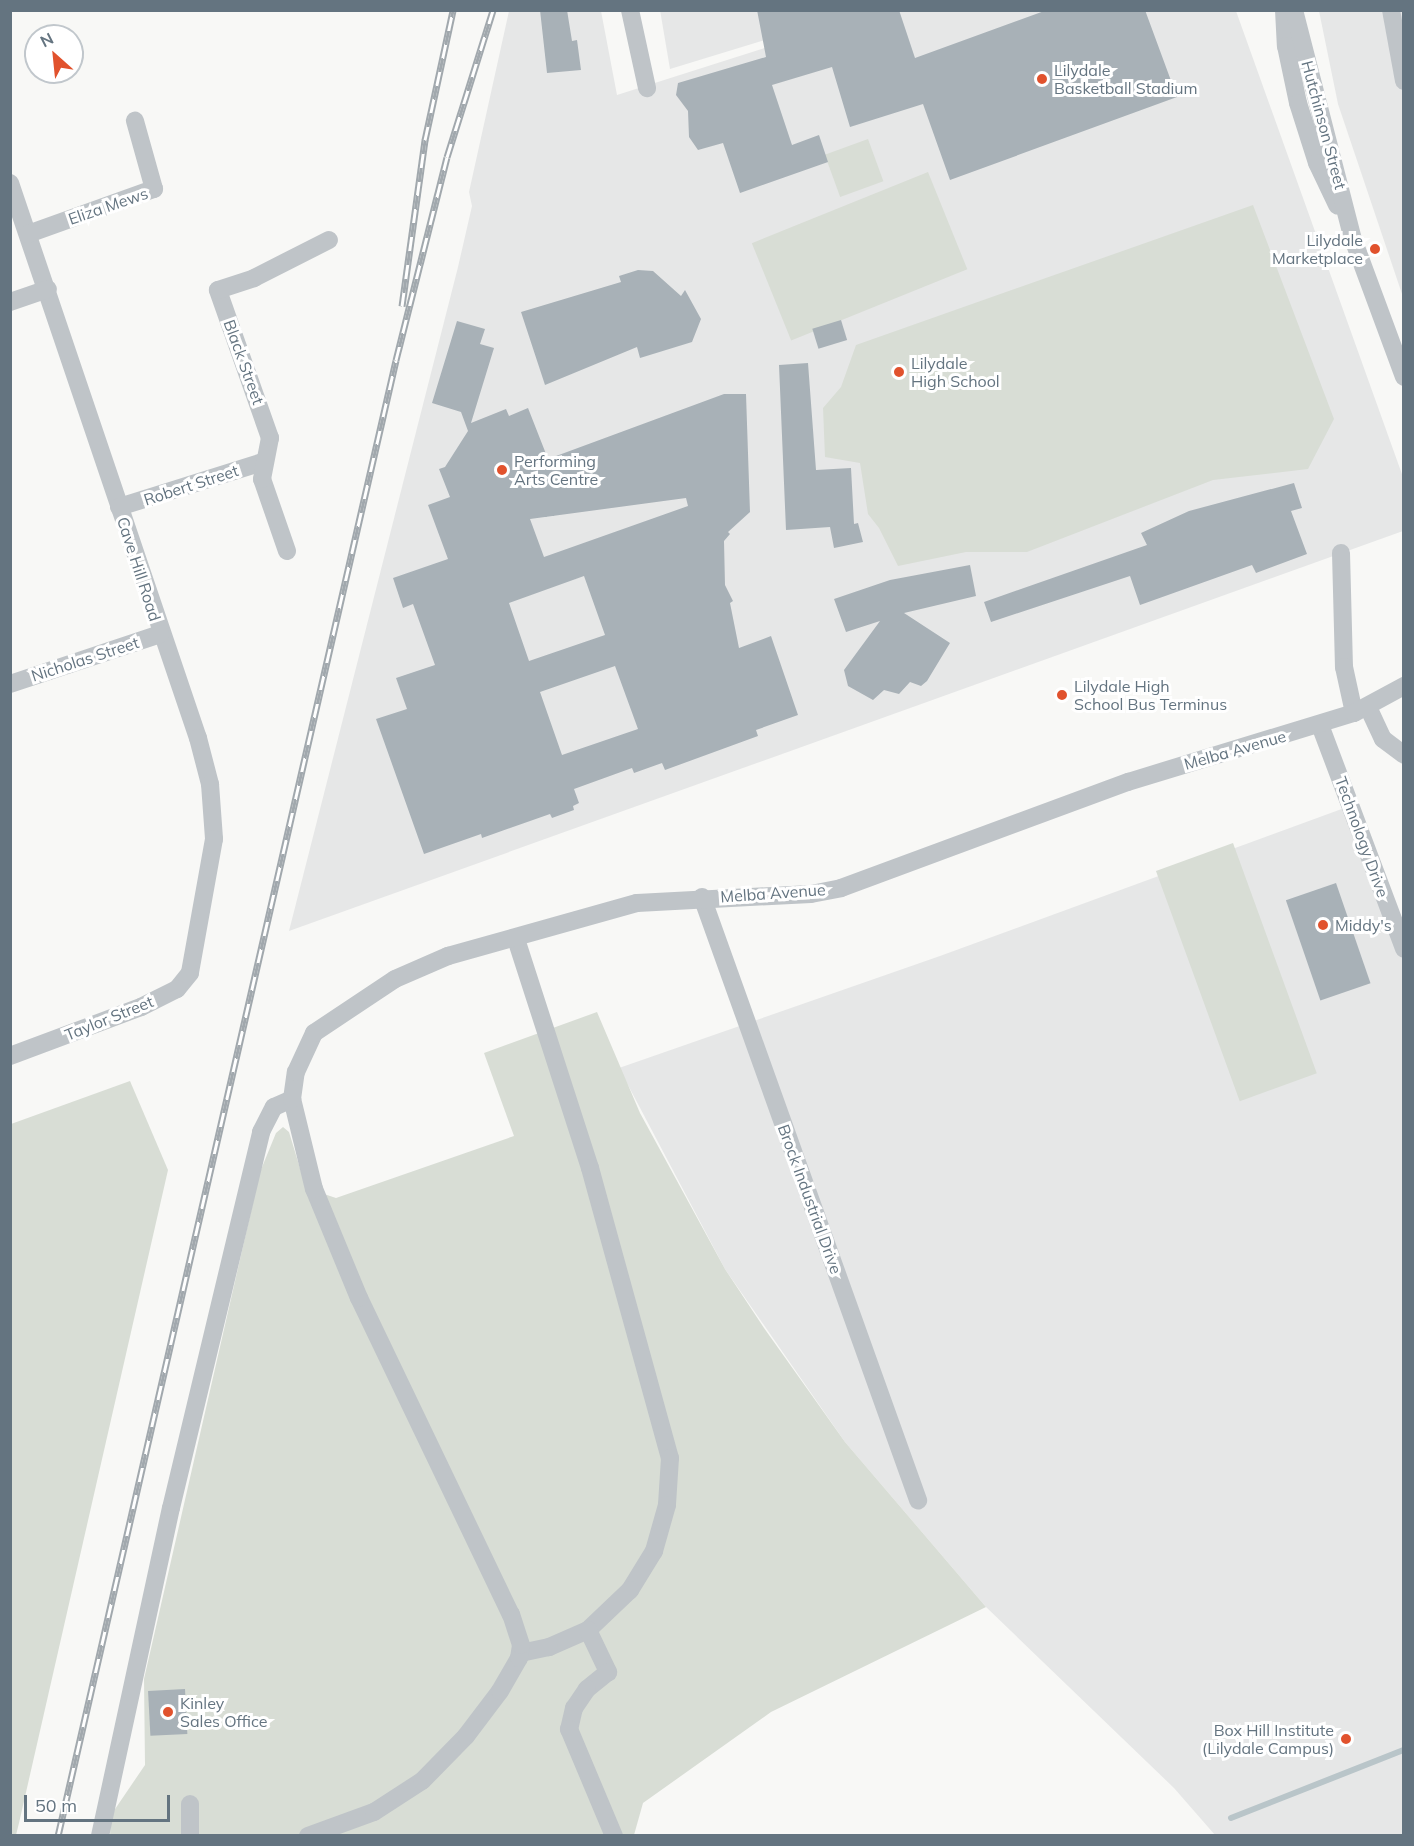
<!DOCTYPE html>
<style>
body{margin:0}
#map{position:relative;width:1414px;height:1846px;overflow:hidden;background:#f8f8f6;font-family:Mulish,sans-serif}
div>[style]{position:absolute}
.built>*{inset:0;background:#e6e7e7}
.green>*{inset:0;background:#d8ddd5;transform-origin:0 0}
.stream>*{height:6px;margin:-3px;padding:0 3px;transform-origin:3px;border-radius:3px;background:#b9c5c9}
.building>*{inset:0;background:#a8b1b7;transform-origin:0 0}
.minor>*{height:18px;margin:-9px;padding:0 9px;transform-origin:9px;border-radius:9px;background:#bfc4c8}
.rail>*{height:7px;margin-top:-3.5px;transform-origin:0;background:repeating-linear-gradient(90deg,#fff 0 14px,#a1a8ad 0 28px);box-sizing:border-box;border-block:2px solid #a1a8ad}
.dots>*{width:16px;height:16px;translate:-50% -50%;box-sizing:border-box;border:3px solid #fff;border-radius:50%}
span{translate:-50% -50%;white-space:nowrap;text-align:center;line-height:1.15;-webkit-text-stroke:6px #fff;paint-order:stroke}
.poi-label{font-size:16px;color:#647480}
.left{translate:0 -50%;text-align:left}
.right{translate:-100% -50%;text-align:right}
.street-label{font-size:16px;color:#647480}
.frame{position:absolute;inset:0;border:12px solid #647480;pointer-events:none}
.north{position:absolute;left:24px;top:24px;width:60px;height:60px;box-sizing:border-box;background:#fff;border:2px solid #c1c7cc;border-radius:50%;rotate:333deg;font-size:16px;font-weight:700;line-height:24px;text-align:center;color:#647480}
.north::after{content:'';display:block;margin:auto;width:21px;height:27px;background:#e1522d;clip-path:polygon(50% 0,100% 100%,50% 72%,0 100%)}
.scale{position:absolute;left:24px;top:1795px;width:146px;height:27px;box-sizing:border-box;border:3px solid #647480;border-top:0;padding-left:8px;font-size:18px;line-height:21px;white-space:nowrap;color:#647480;-webkit-text-stroke:4px #fff;paint-order:stroke}
</style>
<div id="map">
<div class="built">
<div style="clip-path:polygon(660px 10px,859px 11px,670px 69px)"></div>
<div style="clip-path:polygon(509px 11px,601px 11px,617px 95px,881px 11px,1236px 11px,1403px 477px,1403px 531px,289px 931px,458px 267px,472px 206px,469px 192px)"></div>
<div style="clip-path:polygon(1319px 11px,1403px 11px,1403px 297px,1338px 104px)"></div>
<div style="clip-path:polygon(1358px 803px,1404px 925px,1403px 1835px,1215px 1835px,1174px 1788px,986px 1607px,845px 1442px,725px 1269px,619px 1068px,940px 956px)"></div>
</div>
<div class="green">
<div style="left:868px;top:139px;width:45px;height:46px;rotate:70deg"></div>
<div style="left:928px;top:172px;width:105px;height:190px;rotate:68deg"></div>
<div style="clip-path:polygon(1253px 205px,1334px 419px,1308px 469px,1213px 480px,1027px 552px,966px 552px,898px 566px,879px 528px,868px 514px,860px 463px,825px 457px,823px 408px,841px 387px,856px 345px)"></div>
<div style="left:1233px;top:843px;width:245px;height:82px;rotate:70deg"></div>
<div style="clip-path:polygon(597px 1012px,640px 1113px,725px 1269px,764px 1328px,845px 1442px,986px 1607px,771px 1712px,643px 1803px,634px 1835px,110px 1836px,111px 1815px,145px 1765px,144px 1679px,260px 1172px,276px 1133px,283px 1127px,289px 1132px,306px 1188px,336px 1198px,514px 1136px,484px 1053px)"></div>
<div style="clip-path:polygon(130px 1081px,168px 1170px,19px 1823px,16px 1835px,11px 1835px,11px 1124px)"></div>
</div>
<div class="stream">
<div style="left:1231px;top:1818px;width:186px;rotate:-21.5deg"></div>
</div>
<div class="building">
<div style="clip-path:polygon(540px 10px,567px 10px,572px 41px,577px 40px,581px 70px,547px 73px)"></div>
<div style="clip-path:polygon(757px 10px,899px 10px,915px 58px,1047px 10px,1145px 10px,1177px 97px,950px 180px,923px 104px,850px 127px,832px 67px,772px 85px,792px 145px,819px 135px,828px 162px,740px 193px,723px 143px,698px 150px,689px 137px,688px 111px,676px 95px,678px 83px,766px 57px)"></div>
<div style="clip-path:polygon(638px 270px,653px 271px,681px 296px,685px 290px,701px 319px,692px 342px,640px 358px,637px 347px,545px 385px,521px 312px,621px 282px,619px 276px)"></div>
<div style="left:841px;top:320px;width:21px;height:30px;rotate:73deg"></div>
<div style="clip-path:polygon(evenodd,457px 321px,485px 329px,480px 344px,494px 348px,471px 423px,506px 409px,509px 416px,528px 408px,548px 459px,724px 394px,746px 394px,750px 512px,728px 532px,730px 534px,724px 541px,725px 585px,733px 601px,730px 603px,739px 648px,771px 636px,798px 715px,756px 730px,758px 736px,665px 770px,662px 763px,634px 773px,632px 768px,574px 789px,579px 803px,573px 806px,574px 810px,552px 818px,550px 814px,482px 838px,481px 834px,424px 854px,376px 719px,407px 709px,396px 678px,435px 665px,413px 604px,403px 608px,393px 578px,448px 559px,428px 505px,450px 497px,439px 469px,445px 467px,468px 431px,461px 412px,432px 403px,457px 321px,686px 498px,688px 506px,544px 557px,530px 519px,686px 498px,457px 321px,584px 576px,605px 635px,529px 661px,509px 603px,584px 576px,457px 321px,615px 666px,638px 729px,562px 755px,540px 692px,615px 666px)"></div>
<div style="clip-path:polygon(808px 363px,816px 470px,851px 468px,854px 524px,858px 523px,863px 542px,834px 548px,830px 527px,786px 530px,779px 365px)"></div>
<div style="clip-path:polygon(1294px 483px,1302px 508px,1291px 511px,1307px 554px,1256px 573px,1252px 565px,1140px 605px,1130px 576px,991px 622px,984px 602px,1147px 545px,1141px 533px,1189px 511px)"></div>
<div style="clip-path:polygon(970px 565px,976px 596px,904px 613px,950px 643px,927px 681px,921px 686px,910px 682px,899px 694px,884px 690px,873px 700px,848px 686px,844px 670px,880px 621px,846px 632px,834px 599px,890px 580px)"></div>
<div style="left:1336px;top:883px;width:106px;height:53px;rotate:71deg"></div>
<div style="left:185px;top:1689px;width:45px;height:37px;rotate:87deg"></div>
</div>
<div class="minor">
<div style="left:630px;top:10px;width:80px;rotate:77.7deg"></div>
<div style="left:1284px;top:10px;width:36px;rotate:87deg"></div>
<div style="left:1286px;top:46px;width:58px;rotate:78.1deg"></div>
<div style="left:1298px;top:103px;width:63px;rotate:72.4deg"></div>
<div style="left:1317px;top:163px;width:47px;rotate:64.5deg"></div>
<div style="left:1294px;top:10px;width:236px;rotate:75.6deg"></div>
<div style="left:1353px;top:239px;width:147px;rotate:69.7deg"></div>
<div style="left:1391px;top:10px;width:72px;rotate:79.6deg"></div>
<div style="left:10px;top:183px;width:586px;rotate:71.29deg"></div>
<div style="left:198px;top:738px;width:48px;rotate:75.4deg"></div>
<div style="left:210px;top:784px;width:55px;rotate:85.8deg"></div>
<div style="left:214px;top:839px;width:136px;rotate:100.2deg"></div>
<div style="left:190px;top:973px;width:21px;rotate:129deg"></div>
<div style="left:177px;top:989px;width:40px;rotate:153.4deg"></div>
<div style="left:141px;top:1007px;width:140px;rotate:159.5deg"></div>
<div style="left:28px;top:234px;width:134px;rotate:-19.7deg"></div>
<div style="left:154px;top:189px;width:71px;rotate:-105.6deg"></div>
<div style="left:10px;top:302px;width:40px;rotate:-18.9deg"></div>
<div style="left:119px;top:507px;width:151px;rotate:-17.4deg"></div>
<div style="left:287px;top:551px;width:76px;rotate:-109.1deg"></div>
<div style="left:262px;top:479px;width:42px;rotate:-79deg"></div>
<div style="left:270px;top:438px;width:157px;rotate:-109.4deg"></div>
<div style="left:218px;top:290px;width:38px;rotate:-18deg"></div>
<div style="left:254px;top:278px;width:84px;rotate:-26.9deg"></div>
<div style="left:1341px;top:553px;width:114px;rotate:88.5deg"></div>
<div style="left:1344px;top:667px;width:47px;rotate:77.7deg"></div>
<div style="left:10px;top:684px;width:158px;rotate:-18.4deg"></div>
<div style="left:1368px;top:707px;width:35px;rotate:65deg"></div>
<div style="left:1383px;top:739px;width:26px;rotate:37deg"></div>
<div style="left:1320px;top:725px;width:239px;rotate:69.4deg"></div>
<div style="left:702px;top:897px;width:641px;rotate:70.29deg"></div>
<div style="left:516px;top:939px;width:241px;rotate:72.1deg"></div>
<div style="left:590px;top:1168px;width:301px;rotate:74.6deg"></div>
<div style="left:670px;top:1458px;width:47px;rotate:93.7deg"></div>
<div style="left:667px;top:1505px;width:48px;rotate:105.8deg"></div>
<div style="left:654px;top:1551px;width:46px;rotate:121.6deg"></div>
<div style="left:630px;top:1590px;width:58px;rotate:136.4deg"></div>
<div style="left:588px;top:1630px;width:43px;rotate:156.4deg"></div>
<div style="left:549px;top:1647px;width:29px;rotate:168deg"></div>
<div style="left:588px;top:1630px;width:47px;rotate:64.5deg"></div>
<div style="left:608px;top:1672px;width:27px;rotate:141deg"></div>
<div style="left:587px;top:1689px;width:23px;rotate:124deg"></div>
<div style="left:574px;top:1708px;width:22px;rotate:103deg"></div>
<div style="left:569px;top:1729px;width:116px;rotate:67.2deg"></div>
<div style="left:190px;top:1804px;width:32px;rotate:90deg"></div>
<div style="left:100px;top:1836px;width:336px;rotate:-77.8deg"></div>
<div style="left:171px;top:1508px;width:387px;rotate:-76.5deg"></div>
<div style="left:261px;top:1132px;width:28px;rotate:-63deg"></div>
<div style="left:274px;top:1107px;width:20px;rotate:-24deg"></div>
<div style="left:308px;top:1836px;width:70px;rotate:-20deg"></div>
<div style="left:374px;top:1812px;width:57px;rotate:-32.9deg"></div>
<div style="left:422px;top:1781px;width:63px;rotate:-45.6deg"></div>
<div style="left:466px;top:1736px;width:56px;rotate:-52.9deg"></div>
<div style="left:500px;top:1691px;width:38px;rotate:-60deg"></div>
<div style="left:519px;top:1658px;width:13px;rotate:-81deg"></div>
<div style="left:521px;top:1645px;width:32px;rotate:-108deg"></div>
<div style="left:511px;top:1615px;width:352px;rotate:-115.6deg"></div>
<div style="left:359px;top:1298px;width:118px;rotate:-112.4deg"></div>
<div style="left:314px;top:1189px;width:93px;rotate:-103.7deg"></div>
<div style="left:292px;top:1099px;width:27px;rotate:-82deg"></div>
<div style="left:296px;top:1072px;width:43px;rotate:-65.2deg"></div>
<div style="left:314px;top:1033px;width:97px;rotate:-33.7deg"></div>
<div style="left:395px;top:979px;width:58px;rotate:-23.5deg"></div>
<div style="left:448px;top:956px;width:196px;rotate:-15.7deg"></div>
<div style="left:637px;top:903px;width:174px;rotate:-3deg"></div>
<div style="left:811px;top:894px;width:31px;rotate:-11deg"></div>
<div style="left:841px;top:888px;width:306px;rotate:-20.3deg"></div>
<div style="left:1128px;top:782px;width:236px;rotate:-17deg"></div>
<div style="left:1354px;top:713px;width:57px;rotate:-28.4deg"></div>
</div>
<div class="rail">
<div style="left:402px;top:306px;width:168px;rotate:-82.1deg"></div>
<div style="left:425px;top:140px;width:133px;rotate:-77.8deg"></div>
<div style="left:58px;top:1836px;width:1514px;rotate:-77.1deg"></div>
<div style="left:396px;top:360px;width:209px;rotate:-75.9deg"></div>
<div style="left:447px;top:157px;width:154px;rotate:-72.6deg"></div>
</div>
<div class="dots">
<div style="left:1042px;top:79px;background:#e1522d"></div>
<div style="left:1375px;top:249px;background:#e1522d"></div>
<div style="left:899px;top:372px;background:#e1522d"></div>
<div style="left:502px;top:470px;background:#e1522d"></div>
<div style="left:1062px;top:695px;background:#e1522d"></div>
<div style="left:1323px;top:925px;background:#e1522d"></div>
<div style="left:168px;top:1712px;background:#e1522d"></div>
<div style="left:1346px;top:1739px;background:#e1522d"></div>
</div>
<div class="poi-label">
<span class="left" style="left:1054px;top:79px">Lilydale<br>Basketball Stadium</span>
<span class="right" style="left:1363px;top:249px">Lilydale<br>Marketplace</span>
<span class="left" style="left:911px;top:372px">Lilydale<br>High School</span>
<span class="left" style="left:514px;top:470px">Performing<br>Arts Centre</span>
<span class="left" style="left:1074px;top:695px">Lilydale High<br>School Bus Terminus</span>
<span class="left" style="left:1335px;top:925px">Middy's</span>
<span class="left" style="left:180px;top:1712px">Kinley<br>Sales Office</span>
<span class="right" style="left:1334px;top:1739px">Box Hill Institute<br>(Lilydale Campus)</span>
</div>
<div class="street-label">
<span style="left:1324px;top:125px;rotate:75deg">Hutchinson Street</span>
<span style="left:108px;top:206px;rotate:-19deg">Eliza Mews</span>
<span style="left:244px;top:362px;rotate:70deg">Black Street</span>
<span style="left:191px;top:485px;rotate:-18deg">Robert Street</span>
<span style="left:139px;top:569px;rotate:72deg">Cave Hill Road</span>
<span style="left:85px;top:659px;rotate:-18deg">Nicholas Street</span>
<span style="left:1235px;top:750px;rotate:-16deg">Melba Avenue</span>
<span style="left:1362px;top:837px;rotate:70deg">Technology Drive</span>
<span style="left:773px;top:893px;rotate:-4deg">Melba Avenue</span>
<span style="left:109px;top:1018px;rotate:-22deg">Taylor Street</span>
<span style="left:810px;top:1199px;rotate:70deg">Brock Industrial Drive</span>
</div>
<div class="frame"></div>
<div class="north">N</div>
<div class="scale">50 m</div>
</div>
